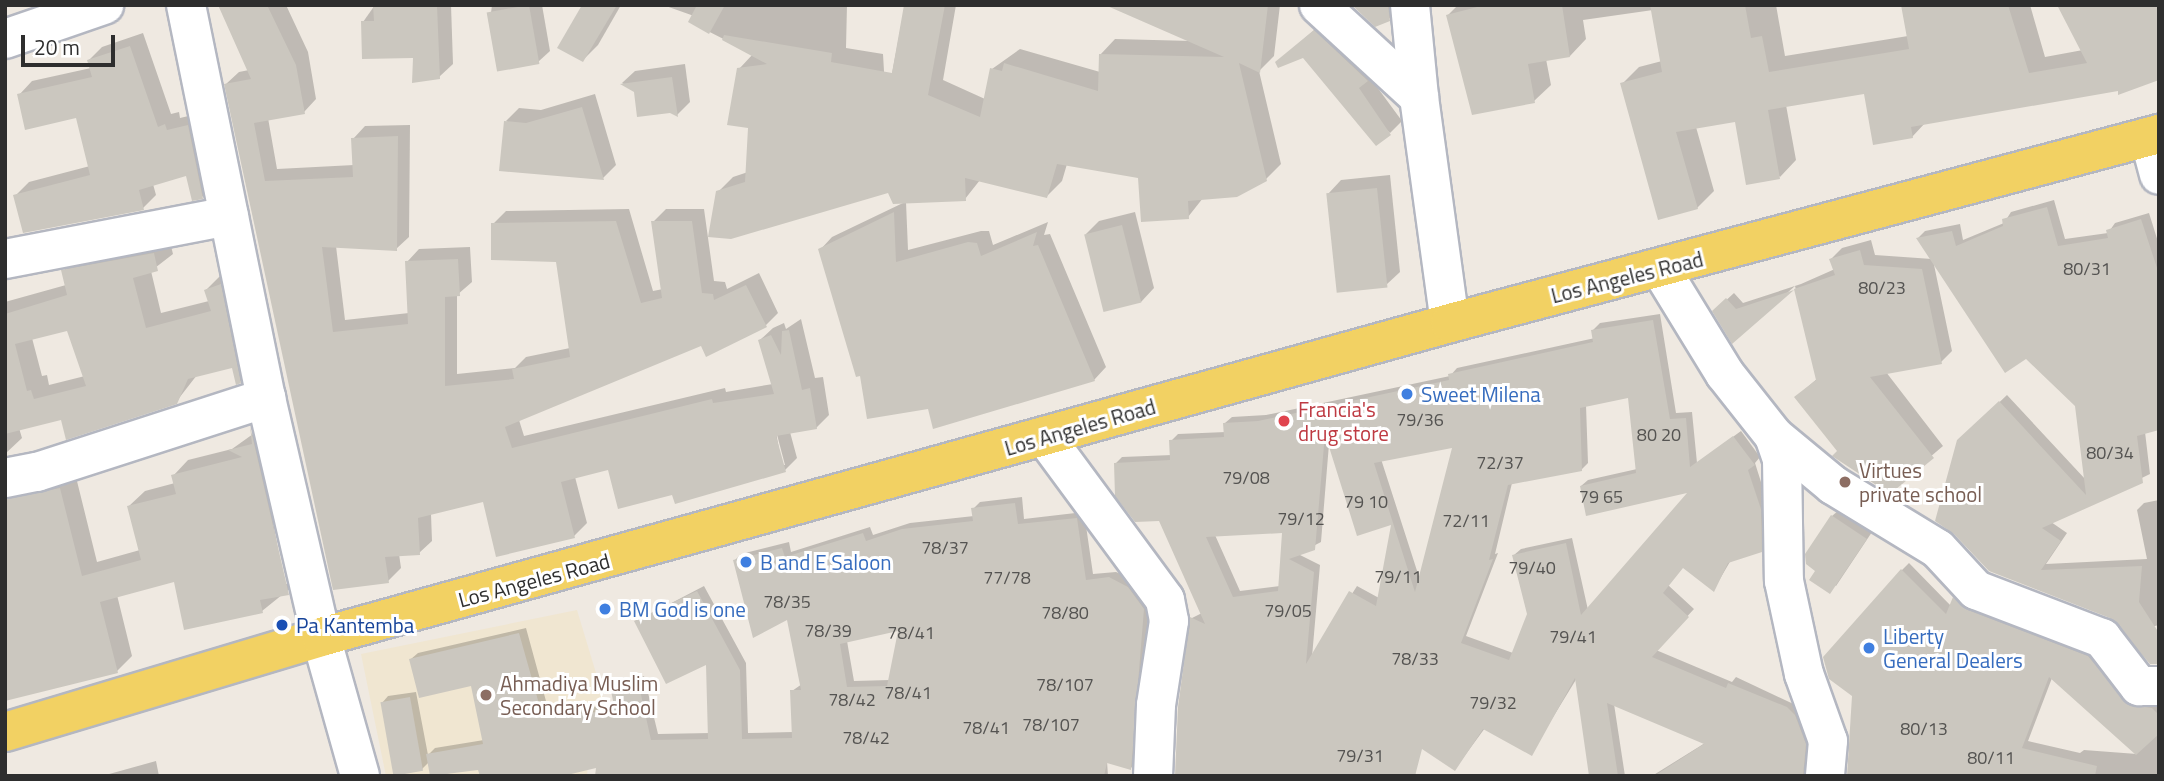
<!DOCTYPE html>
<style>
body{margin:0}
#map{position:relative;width:2164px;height:781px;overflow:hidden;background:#efe9e1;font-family:"Titillium Web",sans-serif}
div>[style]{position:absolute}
.education>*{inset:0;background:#f0e6d1}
.shadow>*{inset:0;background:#0003}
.building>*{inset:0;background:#cbc7bf;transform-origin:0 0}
.roads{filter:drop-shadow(2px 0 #b4b7c1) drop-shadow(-2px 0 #b4b7c1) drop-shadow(0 2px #b4b7c1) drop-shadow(0 -2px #b4b7c1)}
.minor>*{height:38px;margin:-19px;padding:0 19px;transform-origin:19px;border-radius:19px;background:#fff}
.major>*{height:38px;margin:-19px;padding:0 19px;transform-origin:19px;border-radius:19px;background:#f2d163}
.dots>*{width:19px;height:19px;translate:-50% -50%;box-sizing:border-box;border:4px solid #fff;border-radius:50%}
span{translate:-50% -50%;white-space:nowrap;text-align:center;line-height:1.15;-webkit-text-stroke:6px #fff;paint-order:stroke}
.number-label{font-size:18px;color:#555452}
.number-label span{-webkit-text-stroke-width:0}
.street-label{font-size:21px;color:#2e2e2e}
.shop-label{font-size:21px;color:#366cbe}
.left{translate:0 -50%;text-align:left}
.health-label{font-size:21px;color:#be3a42}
.education-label{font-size:21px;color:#785e54}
.transit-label{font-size:21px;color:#164399}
.frame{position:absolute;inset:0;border:7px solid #2e2e2e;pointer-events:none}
.scale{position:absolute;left:21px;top:35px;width:94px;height:32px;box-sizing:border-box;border:4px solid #2e2e2e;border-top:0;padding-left:9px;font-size:21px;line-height:24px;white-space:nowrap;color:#2e2e2e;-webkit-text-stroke:5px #fff;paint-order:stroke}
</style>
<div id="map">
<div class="education">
<div style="clip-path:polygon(577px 610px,615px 736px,590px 741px,587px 776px,386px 776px,361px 654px)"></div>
</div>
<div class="shadow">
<div style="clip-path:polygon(evenodd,220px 5px,286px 5px,308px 52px,316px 99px,304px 112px,268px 118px,277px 169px,354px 165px,353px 139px,365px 126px,410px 125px,409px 237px,396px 249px,336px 246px,345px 320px,409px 313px,407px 262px,419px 249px,470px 247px,472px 282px,457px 295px,457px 374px,515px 368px,526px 357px,570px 348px,558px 260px,493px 224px,506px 211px,629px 209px,653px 291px,663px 289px,653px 222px,666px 209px,704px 209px,714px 281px,725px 282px,727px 289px,759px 273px,778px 313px,766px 325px,702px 344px,519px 420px,524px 436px,725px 388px,726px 392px,773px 384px,760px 340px,773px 328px,784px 323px,786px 329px,801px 319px,815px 378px,823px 377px,829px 415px,816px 428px,790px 432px,797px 458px,785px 470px,673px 493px,609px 468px,575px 477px,587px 523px,574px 536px,484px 500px,431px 514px,432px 541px,419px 553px,399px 554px,401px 568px,388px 581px,226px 84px,239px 72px,249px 70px,220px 5px,775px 427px,785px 465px,782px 465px,775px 427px)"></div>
<div style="clip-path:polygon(375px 5px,451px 5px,453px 64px,439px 77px,363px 22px)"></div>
<div style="clip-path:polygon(492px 5px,542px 5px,550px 51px,538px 62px,490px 21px)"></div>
<div style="clip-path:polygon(584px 5px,621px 5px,598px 45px,583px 60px)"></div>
<div style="clip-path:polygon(663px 5px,847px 5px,846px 48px,883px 54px,886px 105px,905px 5px,956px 5px,943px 80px,985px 99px,992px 69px,1020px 49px,1100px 72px,1100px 55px,1115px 39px,1192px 41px,1112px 5px,1280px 5px,1274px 56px,1259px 71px,1281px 164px,1266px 179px,1203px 198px,1188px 217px,1139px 177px,1067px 164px,1062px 181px,1047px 196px,980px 180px,965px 199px,906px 202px,908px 250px,981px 231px,989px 231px,993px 245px,1048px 222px,1044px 235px,1050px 234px,1106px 367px,1094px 380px,934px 427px,929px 407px,861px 374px,820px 250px,832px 237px,905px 202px,890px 190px,718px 192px,733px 177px,748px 172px,750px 127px,739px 69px,753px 54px,690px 22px,694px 16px)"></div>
<div style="clip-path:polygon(1354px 5px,1395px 5px,1395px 12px,1389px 19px)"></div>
<div style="clip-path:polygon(1458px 5px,1776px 5px,1785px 56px,1908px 36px,1903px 5px,2030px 5px,2045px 57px,2083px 50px,2119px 89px,1926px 122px,1912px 137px,1865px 92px,1786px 105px,1796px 160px,1780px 177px,1736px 120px,1696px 127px,1714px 191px,1697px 208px,1622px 84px,1639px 67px,1662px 61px,1653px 10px,1583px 20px,1586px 39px,1570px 56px,1546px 59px,1551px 85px,1534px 101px,1447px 16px)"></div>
<div style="clip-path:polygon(1327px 19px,1402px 121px,1390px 133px,1303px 56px,1277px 62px)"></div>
<div style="clip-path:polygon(143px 33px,171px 114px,179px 112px,180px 118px,201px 113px,216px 184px,202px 197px,188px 174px,153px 184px,156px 195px,143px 208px,15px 196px,29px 182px,90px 166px,78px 116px,19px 95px,32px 81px,91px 68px,89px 60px,102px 47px)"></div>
<div style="clip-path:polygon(685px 64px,690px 102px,677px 115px,622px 83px,635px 71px)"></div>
<div style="clip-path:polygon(595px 94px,616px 165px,603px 178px,506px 121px,519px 108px,541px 110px)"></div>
<div style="clip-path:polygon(1390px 175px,1400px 272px,1386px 285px,1328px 194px,1341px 180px)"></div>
<div style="clip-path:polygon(2054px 200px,2065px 239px,2108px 233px,2115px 223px,2149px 213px,2159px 245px,2159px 428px,2145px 432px,2150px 474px,2051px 522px,2067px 533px,2046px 564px,2147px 559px,2137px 510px,2144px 503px,2159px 500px,2159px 625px,2151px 627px,2159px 632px,2159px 664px,2111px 616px,1990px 570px,1967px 433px,2007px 395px,2086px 480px,2077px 405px,1933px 260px,1952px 351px,1941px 362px,1886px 372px,1943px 446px,1889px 492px,1834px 455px,1839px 451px,1796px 397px,1818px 378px,1795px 286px,1733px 341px,1721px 305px,1734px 293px,1743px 303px,1801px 284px,1835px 269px,1831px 259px,1842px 248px,1871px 240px,1875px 255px,1932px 259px,1918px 238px,1925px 231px,1960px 224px,1963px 240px,2004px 223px,2011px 212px)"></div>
<div style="clip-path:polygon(1135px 212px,1154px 288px,1141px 302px,1086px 234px,1099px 221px)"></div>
<div style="clip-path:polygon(evenodd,169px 238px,173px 254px,151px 271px,161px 313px,209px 301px,206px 290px,221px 275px,255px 366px,240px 382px,234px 366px,197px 375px,176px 402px,62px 417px,19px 428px,22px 438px,5px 454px,5px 302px,66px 285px,63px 271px,79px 256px,169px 238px,68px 329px,85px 376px,49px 385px,47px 375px,42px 376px,32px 338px,68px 329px)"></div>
<div style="clip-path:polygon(evenodd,1660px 314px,1676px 413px,1692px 412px,1697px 463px,1741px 431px,1760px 457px,1755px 463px,1767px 501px,1768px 544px,1761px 551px,1731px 560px,1714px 589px,1683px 567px,1668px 585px,1694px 609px,1656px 650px,1732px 682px,1736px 677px,1802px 708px,1812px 736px,1810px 769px,1805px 776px,1652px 776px,1705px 743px,1614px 704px,1625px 776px,1591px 776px,1577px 678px,1531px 753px,1485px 728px,1455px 769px,1372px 715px,1417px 776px,1177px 776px,1180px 707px,1192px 618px,1202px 613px,1160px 519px,1115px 464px,1122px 457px,1172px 455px,1171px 441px,1178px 434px,1226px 432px,1225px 423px,1232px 417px,1266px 415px,1450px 376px,1457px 368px,1595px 338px,1593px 330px,1600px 323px,1660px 314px,1629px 396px,1637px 469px,1588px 480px,1581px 486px,1691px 490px,1588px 610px,1572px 538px,1521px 549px,1514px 555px,1528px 614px,1513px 653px,1466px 636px,1498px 553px,1495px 554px,1512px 483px,1581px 470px,1588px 463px,1586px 405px,1629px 396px,1660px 314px,1329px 444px,1358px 534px,1393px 523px,1379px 598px,1357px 586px,1312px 657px,1320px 565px,1298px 554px,1321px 542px,1329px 444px,1660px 314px,1454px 446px,1420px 580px,1381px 459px,1454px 446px,1660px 314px,1284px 531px,1280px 586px,1240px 591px,1215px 535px,1284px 531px)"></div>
<div style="clip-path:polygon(evenodd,265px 413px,303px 578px,262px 611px,175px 580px,117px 595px,132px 656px,117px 671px,5px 699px,5px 478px,75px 473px,97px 562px,140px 550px,129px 506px,145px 491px,175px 483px,173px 476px,188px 460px,232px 449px,253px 434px,252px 427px,265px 413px,269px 499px,288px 584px,284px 584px,269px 499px)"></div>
<div style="clip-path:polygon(evenodd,1022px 497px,1024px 519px,1084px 512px,1093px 574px,1116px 572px,1135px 580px,1150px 602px,1137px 761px,1131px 768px,1107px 761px,1108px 776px,597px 776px,598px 766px,480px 768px,432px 776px,429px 762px,422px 769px,382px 703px,388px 696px,416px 692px,428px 755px,435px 748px,484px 740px,472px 684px,411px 659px,418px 653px,526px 628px,549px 712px,616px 704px,613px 692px,644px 676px,658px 734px,710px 733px,708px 662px,637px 621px,704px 586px,746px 663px,748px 733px,793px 732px,792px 691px,802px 684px,789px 618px,735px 560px,741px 554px,789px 542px,791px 552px,870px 527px,873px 535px,910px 523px,974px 516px,973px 509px,980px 502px,1022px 497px,900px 629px,890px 680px,854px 681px,847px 641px,900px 629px)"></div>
<div style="clip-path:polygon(1839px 510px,1872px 532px,1836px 586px,1818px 570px,1832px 516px)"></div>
<div style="clip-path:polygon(evenodd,1909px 563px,1951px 606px,1961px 591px,2096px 649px,2159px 700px,2159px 776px,1849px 776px,1902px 570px,1909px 563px,2052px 678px,2137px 754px,2084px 750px,2080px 753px,2028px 741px,2052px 678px)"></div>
<div style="clip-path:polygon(156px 761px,159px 776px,102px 776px)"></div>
</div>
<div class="building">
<div style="clip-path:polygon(218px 5px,267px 5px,296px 65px,305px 114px,254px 123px,265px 181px,353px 177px,351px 138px,398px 136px,397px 251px,322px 247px,333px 332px,408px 324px,405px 261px,458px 259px,460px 296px,445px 297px,445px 386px,514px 379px,512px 369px,570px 357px,556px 262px,491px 260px,491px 223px,616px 221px,641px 303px,662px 298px,651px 221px,692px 221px,702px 293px,713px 294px,714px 300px,746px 285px,767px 327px,706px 357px,701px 346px,505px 427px,512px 448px,712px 399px,713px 403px,774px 394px,758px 340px,771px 335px,781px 355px,782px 331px,789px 330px,802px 390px,810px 388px,817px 429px,776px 436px,786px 472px,675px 504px,672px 495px,618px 509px,608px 470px,561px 482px,575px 538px,496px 557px,483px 502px,418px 518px,420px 555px,385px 557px,389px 583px,333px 590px,224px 84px,251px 79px)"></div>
<div style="clip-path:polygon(373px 5px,437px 5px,440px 79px,412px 83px,413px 58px,362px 59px,361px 21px,374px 21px)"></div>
<div style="left:529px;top:5px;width:60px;height:43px;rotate:80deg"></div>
<div style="clip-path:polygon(582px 5px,617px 5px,583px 62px,557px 48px)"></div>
<div style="clip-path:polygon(697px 5px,725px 5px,709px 34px,688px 22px)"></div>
<div style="clip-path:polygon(904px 5px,945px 5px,928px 95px,980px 117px,990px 68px,1002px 71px,1004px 63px,1098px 91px,1099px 54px,1224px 57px,1105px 5px,1268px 5px,1260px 73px,1239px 63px,1267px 181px,1237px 197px,1188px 201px,1189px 219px,1141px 222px,1138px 178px,1057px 164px,1047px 198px,965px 178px,966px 201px,893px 204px,888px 193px,731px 239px,708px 237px,716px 191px,745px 182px,748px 128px,727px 125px,737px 68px,767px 64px,722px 40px,724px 35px,832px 53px,831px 62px,892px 73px)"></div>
<div style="clip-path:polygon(1352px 5px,1388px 5px,1390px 21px,1375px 27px)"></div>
<div style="clip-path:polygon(1485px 5px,1562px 5px,1570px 57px,1528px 64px,1535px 103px,1472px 115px,1446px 15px)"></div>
<div style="clip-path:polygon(1650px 5px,1745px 5px,1751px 38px,1762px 36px,1769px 72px,1909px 49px,1901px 5px,2008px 5px,2029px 73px,2087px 63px,2057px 5px,2159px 5px,2159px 80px,2118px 95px,2118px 91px,1911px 127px,1913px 138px,1873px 145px,1864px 94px,1768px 110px,1780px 179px,1746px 185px,1735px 122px,1676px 132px,1698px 209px,1658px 220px,1620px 83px,1662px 72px)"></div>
<div style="clip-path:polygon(1314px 30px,1368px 81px,1359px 88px,1391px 135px,1376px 146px,1303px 58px,1278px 68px,1275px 62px)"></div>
<div style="clip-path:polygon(130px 46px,158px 127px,165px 124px,167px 130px,188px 125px,203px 199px,192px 201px,186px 176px,139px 190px,144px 210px,23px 233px,13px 195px,90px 175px,76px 118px,25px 130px,17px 94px,92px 77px,87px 60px)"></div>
<div style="clip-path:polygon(672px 77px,678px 117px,670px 113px,637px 117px,634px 92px,620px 84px)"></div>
<div style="clip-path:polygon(582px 107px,604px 180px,499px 171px,504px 121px,526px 123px)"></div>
<div style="left:1377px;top:188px;width:100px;height:51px;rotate:84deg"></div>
<div style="clip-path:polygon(2047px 207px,2058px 246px,2108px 238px,2106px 230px,2141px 219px,2159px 274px,2159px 430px,2137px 436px,2143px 483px,2042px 528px,2061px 541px,2041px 570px,2142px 566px,2139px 602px,2159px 633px,2159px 664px,2150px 664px,2110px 618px,1989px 571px,1954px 534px,1935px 521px,1957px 440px,1999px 401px,2086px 495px,2075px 406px,2026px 359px,2005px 373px,1916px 238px,1952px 231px,1956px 246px,2003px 226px,2002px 219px)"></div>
<div style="clip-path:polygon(894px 212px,896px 262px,968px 242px,977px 243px,981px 256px,1037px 232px,1033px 246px,1038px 245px,1095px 381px,933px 429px,928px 409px,867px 419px,860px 376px,856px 377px,818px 249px)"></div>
<div style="left:1122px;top:225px;width:80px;height:39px;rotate:76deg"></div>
<div style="clip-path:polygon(1860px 250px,1864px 265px,1922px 269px,1942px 364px,1870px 377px,1934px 458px,1890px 494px,1832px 456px,1837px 451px,1794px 397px,1816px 380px,1794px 289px,1835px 275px,1829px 259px)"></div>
<div style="clip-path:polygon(evenodd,154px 253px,158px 271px,133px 278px,146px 328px,211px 311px,204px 290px,221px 284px,241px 383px,236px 385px,232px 368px,188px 379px,177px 404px,66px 440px,61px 420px,5px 434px,5px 314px,67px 295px,61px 270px,154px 253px,67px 331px,86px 386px,34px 399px,31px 390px,27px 391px,15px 344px,67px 331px)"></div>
<div style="clip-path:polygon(1794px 290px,1732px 344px,1712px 311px,1726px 298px,1736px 309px)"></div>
<div style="clip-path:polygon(evenodd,1653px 320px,1670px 419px,1686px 418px,1690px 467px,1733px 436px,1755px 465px,1748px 470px,1761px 509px,1762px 552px,1728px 563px,1714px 592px,1683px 568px,1663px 593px,1689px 617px,1652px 657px,1726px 688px,1728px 683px,1787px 707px,1795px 715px,1806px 744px,1803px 776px,1654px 776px,1704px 744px,1607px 703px,1618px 776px,1589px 776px,1575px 678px,1532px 756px,1483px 729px,1455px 771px,1422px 749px,1415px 776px,1175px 776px,1178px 707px,1190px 617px,1205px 624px,1159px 521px,1135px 522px,1115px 496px,1114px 463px,1170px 460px,1169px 440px,1224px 437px,1223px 423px,1258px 421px,1449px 380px,1448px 374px,1593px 342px,1591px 330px,1653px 320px,1628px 398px,1636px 473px,1580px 486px,1586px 516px,1687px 493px,1581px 615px,1566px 543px,1512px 555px,1527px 614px,1509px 660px,1461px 643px,1493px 559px,1489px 560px,1508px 485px,1582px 471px,1580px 408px,1628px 398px,1653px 320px,1325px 434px,1357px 536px,1391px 525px,1376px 606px,1349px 591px,1306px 664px,1314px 572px,1289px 559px,1315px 550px,1325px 434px,1653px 320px,1452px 448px,1415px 592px,1374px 463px,1452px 448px,1653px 320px,1282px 533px,1278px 591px,1233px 597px,1206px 537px,1282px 533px)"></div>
<div style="clip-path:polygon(250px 426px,289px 595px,260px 600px,263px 613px,184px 630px,174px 582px,100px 602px,118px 673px,5px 701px,5px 499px,60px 488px,82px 576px,141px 560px,127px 506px,176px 494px,171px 475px,242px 457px,228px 450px,252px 444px)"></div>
<div style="clip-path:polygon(evenodd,1015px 503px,1018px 524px,1077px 518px,1086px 580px,1109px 577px,1128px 587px,1144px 609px,1131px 770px,1107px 763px,1104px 776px,595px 776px,596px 768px,563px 776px,480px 776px,478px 770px,430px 776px,426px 754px,483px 744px,471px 686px,419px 698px,409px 659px,519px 633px,543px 718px,615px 710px,611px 691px,638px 681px,651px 740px,708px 739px,706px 665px,666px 684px,634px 621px,697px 591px,740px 670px,742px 739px,792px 738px,790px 690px,801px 690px,787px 620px,753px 638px,733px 560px,782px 548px,785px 557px,863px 533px,866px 541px,902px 529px,973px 521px,971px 508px,1015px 503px,898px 631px,887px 686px,847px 687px,840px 644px,898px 631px)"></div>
<div style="clip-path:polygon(1831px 515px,1867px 539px,1830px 594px,1809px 580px,1815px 571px,1806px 564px,1805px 554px)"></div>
<div style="clip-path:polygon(1901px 569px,1946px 614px,1953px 597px,1968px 610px,2088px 656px,2129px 705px,2152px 708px,2159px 715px,2159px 734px,2136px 755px,2049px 677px,2022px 748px,2097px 766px,2095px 776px,1847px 776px,1852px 696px,1829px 679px,1823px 657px)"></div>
<div style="left:410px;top:697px;width:75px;height:30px;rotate:80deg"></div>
</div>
<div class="roads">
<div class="minor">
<div style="left:186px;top:5px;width:401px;rotate:78.5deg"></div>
<div style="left:266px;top:398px;width:245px;rotate:77deg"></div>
<div style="left:321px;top:637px;width:144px;rotate:74.3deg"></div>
<div style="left:1319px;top:5px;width:136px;rotate:42.6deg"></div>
<div style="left:1419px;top:97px;width:228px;rotate:82.2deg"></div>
<div style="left:1410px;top:5px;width:92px;rotate:84.4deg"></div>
<div style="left:5px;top:39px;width:105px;rotate:-19deg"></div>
<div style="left:2149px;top:137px;width:39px;rotate:75deg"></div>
<div style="left:5px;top:259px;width:228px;rotate:-10.9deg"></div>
<div style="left:1660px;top:268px;width:124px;rotate:58.5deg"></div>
<div style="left:1725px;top:374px;width:79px;rotate:51.7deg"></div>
<div style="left:1774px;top:436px;width:24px;rotate:71deg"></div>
<div style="left:1782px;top:459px;width:122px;rotate:89.1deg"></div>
<div style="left:1784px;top:581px;width:95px;rotate:77.9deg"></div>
<div style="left:1804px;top:674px;width:71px;rotate:70.3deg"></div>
<div style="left:1828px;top:741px;width:35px;rotate:95deg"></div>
<div style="left:1774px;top:436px;width:77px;rotate:39.7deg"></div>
<div style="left:1833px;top:485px;width:123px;rotate:31.4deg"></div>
<div style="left:1938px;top:549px;width:56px;rotate:47.2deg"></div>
<div style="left:1976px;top:590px;width:135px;rotate:20.9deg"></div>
<div style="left:2102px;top:638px;width:61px;rotate:52.4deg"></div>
<div style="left:2139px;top:686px;width:20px"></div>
<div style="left:1045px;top:437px;width:202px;rotate:53.6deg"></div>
<div style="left:1165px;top:600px;width:21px;rotate:79deg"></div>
<div style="left:1169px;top:621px;width:85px;rotate:98.8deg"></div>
<div style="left:1156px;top:705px;width:71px;rotate:92.4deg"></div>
<div style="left:5px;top:478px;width:33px;rotate:-11deg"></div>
<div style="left:37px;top:472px;width:241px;rotate:-17.9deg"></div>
</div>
<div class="major">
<div style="left:5px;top:732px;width:330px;rotate:-16.7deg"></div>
<div style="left:321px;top:637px;width:1172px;rotate:-15.54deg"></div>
<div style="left:1450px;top:323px;width:734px;rotate:-14.93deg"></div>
</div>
</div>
<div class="dots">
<div style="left:1407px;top:394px;background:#3f7fe0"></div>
<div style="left:1284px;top:421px;background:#e0444e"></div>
<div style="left:1845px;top:482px;background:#8d6e63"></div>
<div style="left:746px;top:562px;background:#3f7fe0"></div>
<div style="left:605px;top:609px;background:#3f7fe0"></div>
<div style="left:282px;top:625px;background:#1a4fb4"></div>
<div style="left:1869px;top:648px;background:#3f7fe0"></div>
<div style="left:486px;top:695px;background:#8d6e63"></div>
</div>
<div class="number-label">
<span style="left:2087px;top:269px">80/31</span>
<span style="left:1882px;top:288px">80/23</span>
<span style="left:1420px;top:420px">79/36</span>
<span style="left:1659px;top:435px">80 20</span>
<span style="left:2110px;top:453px">80/34</span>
<span style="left:1500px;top:463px">72/37</span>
<span style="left:1246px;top:478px">79/08</span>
<span style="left:1601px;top:497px">79 65</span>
<span style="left:1366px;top:502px">79 10</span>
<span style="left:1301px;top:519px">79/12</span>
<span style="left:1466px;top:521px">72/11</span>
<span style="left:945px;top:548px">78/37</span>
<span style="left:1532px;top:568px">79/40</span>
<span style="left:1398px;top:577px">79/11</span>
<span style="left:1007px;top:578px">77/78</span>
<span style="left:787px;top:602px">78/35</span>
<span style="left:1288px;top:611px">79/05</span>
<span style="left:1065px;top:613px">78/80</span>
<span style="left:828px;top:631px">78/39</span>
<span style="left:911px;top:633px">78/41</span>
<span style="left:1573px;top:637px">79/41</span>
<span style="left:1415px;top:659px">78/33</span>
<span style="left:1065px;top:685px">78/107</span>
<span style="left:908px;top:693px">78/41</span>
<span style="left:852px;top:700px">78/42</span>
<span style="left:1493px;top:703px">79/32</span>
<span style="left:1051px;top:725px">78/107</span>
<span style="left:986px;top:728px">78/41</span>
<span style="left:1924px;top:729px">80/13</span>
<span style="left:866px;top:738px">78/42</span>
<span style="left:1360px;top:756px">79/31</span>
<span style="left:1991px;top:758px">80/11</span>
</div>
<div class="street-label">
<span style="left:1627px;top:277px;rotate:-14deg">Los Angeles Road</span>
<span style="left:1080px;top:427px;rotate:-16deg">Los Angeles Road</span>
<span style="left:534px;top:580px;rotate:-15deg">Los Angeles Road</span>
</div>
<div class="shop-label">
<span class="left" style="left:1421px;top:394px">Sweet Milena</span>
<span class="left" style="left:760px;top:562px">B and E Saloon</span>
<span class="left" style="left:619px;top:609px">BM God is one</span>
<span class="left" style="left:1883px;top:648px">Liberty<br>General Dealers</span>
</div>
<div class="health-label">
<span class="left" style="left:1298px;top:421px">Francia's<br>drug store</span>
</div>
<div class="education-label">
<span class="left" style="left:1859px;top:482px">Virtues<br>private school</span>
<span class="left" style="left:500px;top:695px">Ahmadiya Muslim<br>Secondary School</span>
</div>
<div class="transit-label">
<span class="left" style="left:296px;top:625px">Pa Kantemba</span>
</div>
<div class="frame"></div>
<div class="scale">20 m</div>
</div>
